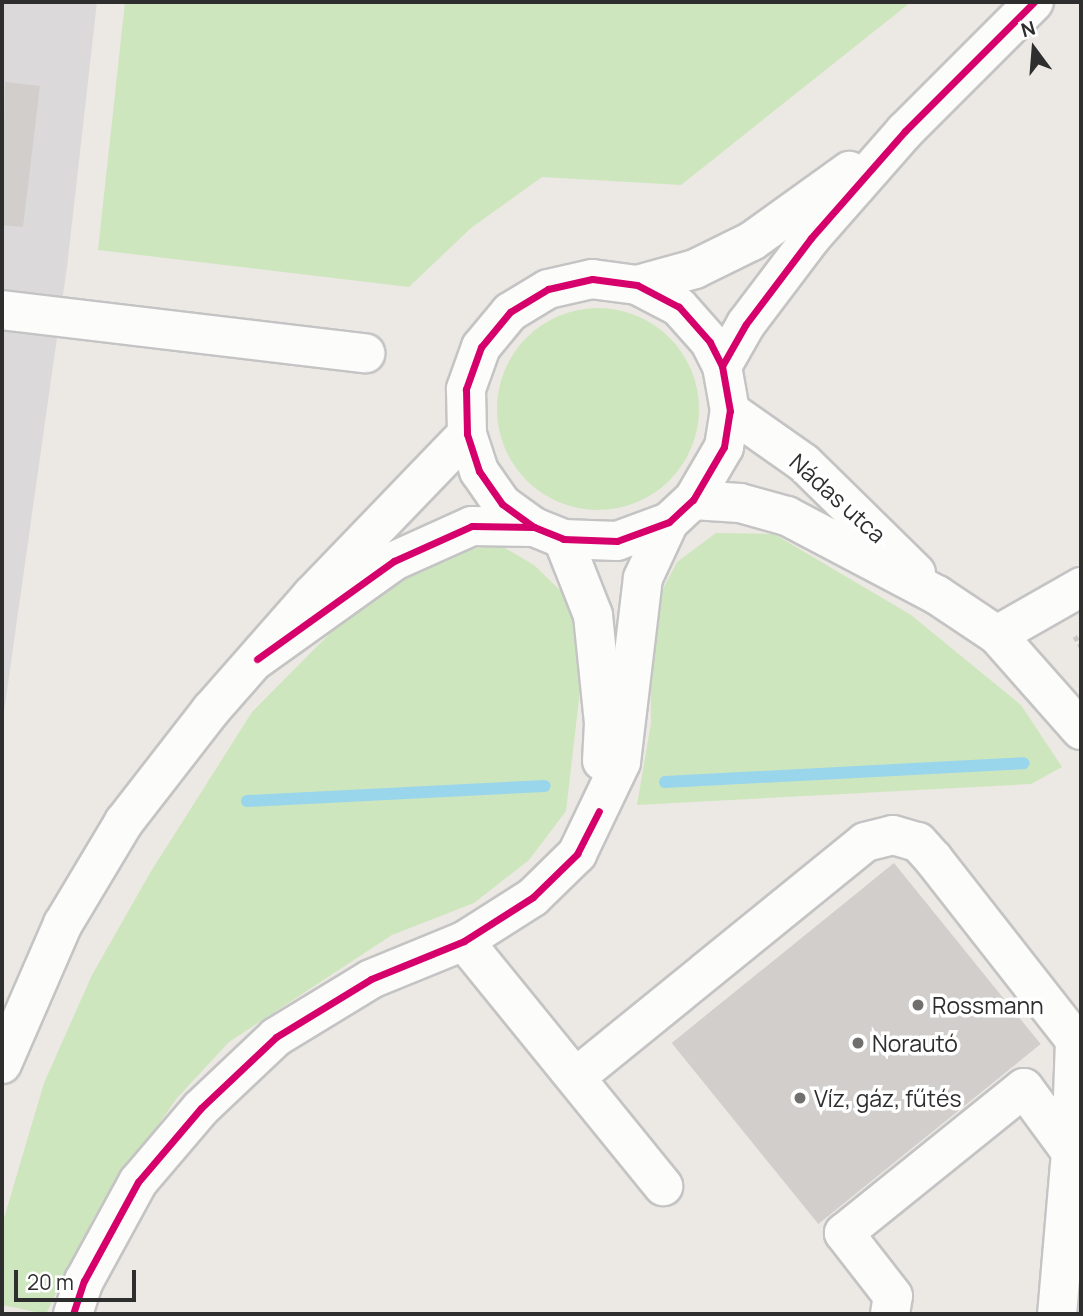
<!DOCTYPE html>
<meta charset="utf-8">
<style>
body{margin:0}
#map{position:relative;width:1083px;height:1316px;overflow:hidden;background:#ece8e4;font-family:Manrope,sans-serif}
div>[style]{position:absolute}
.industrial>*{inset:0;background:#dcd9db}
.green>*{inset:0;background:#cee6be}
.round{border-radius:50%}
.stream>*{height:12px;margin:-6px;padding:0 6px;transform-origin:6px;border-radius:6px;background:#99d6ec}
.building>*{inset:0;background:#d1cecb;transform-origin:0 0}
.path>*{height:4.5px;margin-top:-2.25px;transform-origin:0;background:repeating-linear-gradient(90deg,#c9c9c8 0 5px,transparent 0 8.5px)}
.roads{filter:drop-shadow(2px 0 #c5c4c5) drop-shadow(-2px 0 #c5c4c5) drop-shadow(0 2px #c5c4c5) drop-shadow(0 -2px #c5c4c5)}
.minor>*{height:38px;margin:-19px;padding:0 19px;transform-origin:19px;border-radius:19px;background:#fcfcfb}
.cycleway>*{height:7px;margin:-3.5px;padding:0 3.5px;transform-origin:3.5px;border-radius:3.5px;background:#d6006c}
.dots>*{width:19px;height:19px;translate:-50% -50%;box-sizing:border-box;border:4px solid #fff;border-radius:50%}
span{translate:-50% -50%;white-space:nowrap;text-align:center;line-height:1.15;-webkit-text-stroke:7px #fff;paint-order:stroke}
.street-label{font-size:23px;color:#2e2e2e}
.poi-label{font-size:23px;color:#2e2e2e}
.left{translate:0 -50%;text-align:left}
.frame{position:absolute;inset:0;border:4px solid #2e2e2e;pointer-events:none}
.north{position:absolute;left:999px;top:14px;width:70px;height:70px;-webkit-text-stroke:5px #fff;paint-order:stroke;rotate:344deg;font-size:19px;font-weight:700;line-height:28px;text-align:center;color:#2e2e2e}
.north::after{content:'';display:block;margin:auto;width:24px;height:32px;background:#2e2e2e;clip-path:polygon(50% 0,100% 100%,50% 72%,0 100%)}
.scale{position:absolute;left:14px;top:1270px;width:122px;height:32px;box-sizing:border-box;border:4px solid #2e2e2e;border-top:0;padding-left:9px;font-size:21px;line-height:24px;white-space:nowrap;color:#2e2e2e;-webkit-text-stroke:5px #fff;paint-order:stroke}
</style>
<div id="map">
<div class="industrial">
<div style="clip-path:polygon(2px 2px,97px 2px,67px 267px,2px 726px)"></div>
</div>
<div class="green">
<div style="clip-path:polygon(125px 2px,911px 2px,681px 185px,542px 177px,471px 228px,409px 287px,98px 250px)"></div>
<div class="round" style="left:497px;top:308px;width:202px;height:202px"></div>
<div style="clip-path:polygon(716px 533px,774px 534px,911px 615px,1021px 705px,1062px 767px,1031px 784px,637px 805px,651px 723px,650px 613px,677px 562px)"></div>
<div style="clip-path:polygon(498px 544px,534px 565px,568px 598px,583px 665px,566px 811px,529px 860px,474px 903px,392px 935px,229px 1042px,177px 1098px,95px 1215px,46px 1314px,2px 1305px,2px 1225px,44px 1083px,92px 975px,150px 873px,252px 712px,374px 589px,442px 555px)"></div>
</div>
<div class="stream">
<div style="left:665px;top:782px;width:359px;rotate:-3deg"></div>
<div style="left:247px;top:801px;width:298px;rotate:-2.9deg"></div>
</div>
<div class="building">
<div style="clip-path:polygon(5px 82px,40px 86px,23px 227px,2px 225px)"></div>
<div style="left:894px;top:863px;width:233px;height:286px;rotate:51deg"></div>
</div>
<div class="path">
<div style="left:1075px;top:636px;width:12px;rotate:59deg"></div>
</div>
<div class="roads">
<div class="minor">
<div style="left:637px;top:285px;width:60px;rotate:-15.4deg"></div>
<div style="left:695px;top:269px;width:64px;rotate:-26.2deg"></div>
<div style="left:752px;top:241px;width:120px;rotate:-35.8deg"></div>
<div style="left:2px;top:310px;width:366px;rotate:6.8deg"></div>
<div style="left:722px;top:366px;width:48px;rotate:-60.3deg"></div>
<div style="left:746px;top:324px;width:108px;rotate:-52.9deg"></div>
<div style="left:811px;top:238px;width:142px;rotate:-48.7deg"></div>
<div style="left:905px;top:131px;width:182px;rotate:-45deg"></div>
<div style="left:730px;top:411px;width:90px;rotate:35.1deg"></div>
<div style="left:804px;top:463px;width:157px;rotate:44.5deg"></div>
<div style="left:693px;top:500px;width:47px;rotate:3.7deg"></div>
<div style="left:740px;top:503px;width:49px;rotate:15.5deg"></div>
<div style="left:787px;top:516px;width:170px;rotate:27.8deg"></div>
<div style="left:937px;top:595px;width:72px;rotate:33.7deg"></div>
<div style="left:997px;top:635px;width:127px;rotate:48.5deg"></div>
<div style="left:563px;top:539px;width:82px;rotate:68.5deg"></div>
<div style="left:593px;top:615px;width:109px;rotate:84.2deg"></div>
<div style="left:604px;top:723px;width:38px;rotate:93deg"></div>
<div style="left:997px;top:635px;width:97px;rotate:-29.7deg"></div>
<div style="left:257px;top:659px;width:168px;rotate:-35.6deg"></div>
<div style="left:394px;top:561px;width:85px;rotate:-24.2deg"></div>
<div style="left:472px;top:526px;width:62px;rotate:0.9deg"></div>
<div style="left:534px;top:527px;width:31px;rotate:22deg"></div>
<div style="left:563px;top:539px;width:54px;rotate:2.1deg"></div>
<div style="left:617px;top:541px;width:55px;rotate:-20.1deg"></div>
<div style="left:669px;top:522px;width:33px;rotate:-43deg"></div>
<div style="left:693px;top:500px;width:61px;rotate:-59.7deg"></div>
<div style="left:724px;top:447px;width:36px;rotate:-81deg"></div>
<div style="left:730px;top:411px;width:46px;rotate:-100.1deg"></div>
<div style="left:722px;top:366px;width:27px;rotate:-117deg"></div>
<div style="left:710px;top:342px;width:47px;rotate:-131.5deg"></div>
<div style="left:679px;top:307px;width:47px;rotate:-152.4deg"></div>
<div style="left:637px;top:285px;width:45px;rotate:-172.4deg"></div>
<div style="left:592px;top:279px;width:45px;rotate:167.2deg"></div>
<div style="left:548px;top:289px;width:44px;rotate:148.8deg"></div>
<div style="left:510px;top:312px;width:45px;rotate:129.6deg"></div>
<div style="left:481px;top:347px;width:45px;rotate:109.7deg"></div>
<div style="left:466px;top:389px;width:45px;rotate:88.7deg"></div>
<div style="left:467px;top:434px;width:39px;rotate:72deg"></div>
<div style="left:479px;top:471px;width:40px;rotate:55.1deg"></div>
<div style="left:502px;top:504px;width:39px;rotate:36deg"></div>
<div style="left:464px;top:941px;width:316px;rotate:50.9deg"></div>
<div style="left:2px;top:1064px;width:153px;rotate:-66.5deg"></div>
<div style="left:63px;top:924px;width:119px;rotate:-59.1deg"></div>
<div style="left:124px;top:822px;width:142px;rotate:-52.2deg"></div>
<div style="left:211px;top:710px;width:153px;rotate:-48.7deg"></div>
<div style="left:312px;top:595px;width:223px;rotate:-46.1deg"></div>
<div style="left:576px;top:1077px;width:372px;rotate:-39.1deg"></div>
<div style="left:865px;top:842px;width:29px;rotate:-14deg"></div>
<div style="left:893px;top:835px;width:26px;rotate:16deg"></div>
<div style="left:918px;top:842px;width:24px;rotate:48deg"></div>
<div style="left:934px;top:860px;width:229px;rotate:51.9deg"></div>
<div style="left:1075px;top:1040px;width:112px;rotate:92deg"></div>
<div style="left:73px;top:1314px;width:35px;rotate:-72deg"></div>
<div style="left:84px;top:1281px;width:113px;rotate:-61.4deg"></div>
<div style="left:138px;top:1182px;width:97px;rotate:-49.6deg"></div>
<div style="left:201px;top:1108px;width:103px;rotate:-43.4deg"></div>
<div style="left:276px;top:1037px;width:111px;rotate:-31.4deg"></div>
<div style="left:371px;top:979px;width:100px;rotate:-22.2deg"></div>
<div style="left:464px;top:941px;width:82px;rotate:-32.5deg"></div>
<div style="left:533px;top:897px;width:62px;rotate:-44.3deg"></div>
<div style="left:577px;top:854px;width:102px;rotate:-64.4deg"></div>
<div style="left:621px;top:762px;width:185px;rotate:-83.2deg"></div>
<div style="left:643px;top:578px;width:62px;rotate:-65.1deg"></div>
<div style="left:890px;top:1314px;width:18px;rotate:-81deg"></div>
<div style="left:893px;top:1296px;width:80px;rotate:-127.9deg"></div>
<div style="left:844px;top:1233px;width:231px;rotate:-38.9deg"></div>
<div style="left:1024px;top:1088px;width:79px;rotate:53.7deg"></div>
<div style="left:1071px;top:1152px;width:163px;rotate:94.9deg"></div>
</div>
</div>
<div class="cycleway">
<div style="left:722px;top:366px;width:48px;rotate:-60.3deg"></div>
<div style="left:746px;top:324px;width:108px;rotate:-52.9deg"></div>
<div style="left:811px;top:238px;width:142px;rotate:-48.7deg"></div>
<div style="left:905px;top:131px;width:182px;rotate:-45deg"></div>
<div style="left:257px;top:659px;width:168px;rotate:-35.6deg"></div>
<div style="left:394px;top:561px;width:85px;rotate:-24.2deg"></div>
<div style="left:472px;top:526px;width:62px;rotate:0.9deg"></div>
<div style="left:534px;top:527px;width:31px;rotate:22deg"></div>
<div style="left:563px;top:539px;width:54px;rotate:2.1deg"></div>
<div style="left:617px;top:541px;width:55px;rotate:-20.1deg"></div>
<div style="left:669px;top:522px;width:33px;rotate:-43deg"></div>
<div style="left:693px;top:500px;width:61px;rotate:-59.7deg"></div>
<div style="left:724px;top:447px;width:36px;rotate:-81deg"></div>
<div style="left:730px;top:411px;width:46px;rotate:-100.1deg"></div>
<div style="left:722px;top:366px;width:27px;rotate:-117deg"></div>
<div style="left:710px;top:342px;width:47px;rotate:-131.5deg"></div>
<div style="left:679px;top:307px;width:47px;rotate:-152.4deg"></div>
<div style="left:637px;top:285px;width:45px;rotate:-172.4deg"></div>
<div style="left:592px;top:279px;width:45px;rotate:167.2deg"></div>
<div style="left:548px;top:289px;width:44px;rotate:148.8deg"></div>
<div style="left:510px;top:312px;width:45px;rotate:129.6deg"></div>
<div style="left:481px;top:347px;width:45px;rotate:109.7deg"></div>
<div style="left:466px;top:389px;width:45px;rotate:88.7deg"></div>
<div style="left:467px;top:434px;width:39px;rotate:72deg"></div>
<div style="left:479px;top:471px;width:40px;rotate:55.1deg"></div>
<div style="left:502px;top:504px;width:39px;rotate:36deg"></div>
<div style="left:73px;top:1314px;width:35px;rotate:-72deg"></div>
<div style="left:84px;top:1281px;width:113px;rotate:-61.4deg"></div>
<div style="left:138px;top:1182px;width:97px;rotate:-49.6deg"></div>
<div style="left:201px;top:1108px;width:103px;rotate:-43.4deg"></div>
<div style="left:276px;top:1037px;width:111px;rotate:-31.4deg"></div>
<div style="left:371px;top:979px;width:100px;rotate:-22.2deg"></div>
<div style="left:464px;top:941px;width:82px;rotate:-32.5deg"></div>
<div style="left:533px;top:897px;width:62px;rotate:-44.3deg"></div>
<div style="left:577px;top:854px;width:48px;rotate:-62.9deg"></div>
</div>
<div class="dots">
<div style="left:918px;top:1005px;background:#706f6e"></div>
<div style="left:858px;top:1043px;background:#706f6e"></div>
<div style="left:800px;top:1098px;background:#706f6e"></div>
</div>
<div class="street-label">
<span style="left:838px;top:498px;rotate:42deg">Nádas utca</span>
</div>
<div class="poi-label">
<span class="left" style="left:932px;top:1005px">Rossmann</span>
<span class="left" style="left:872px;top:1043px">Norautó</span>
<span class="left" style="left:814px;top:1098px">Víz, gáz, fűtés</span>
</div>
<div class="frame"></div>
<div class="north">N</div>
<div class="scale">20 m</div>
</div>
